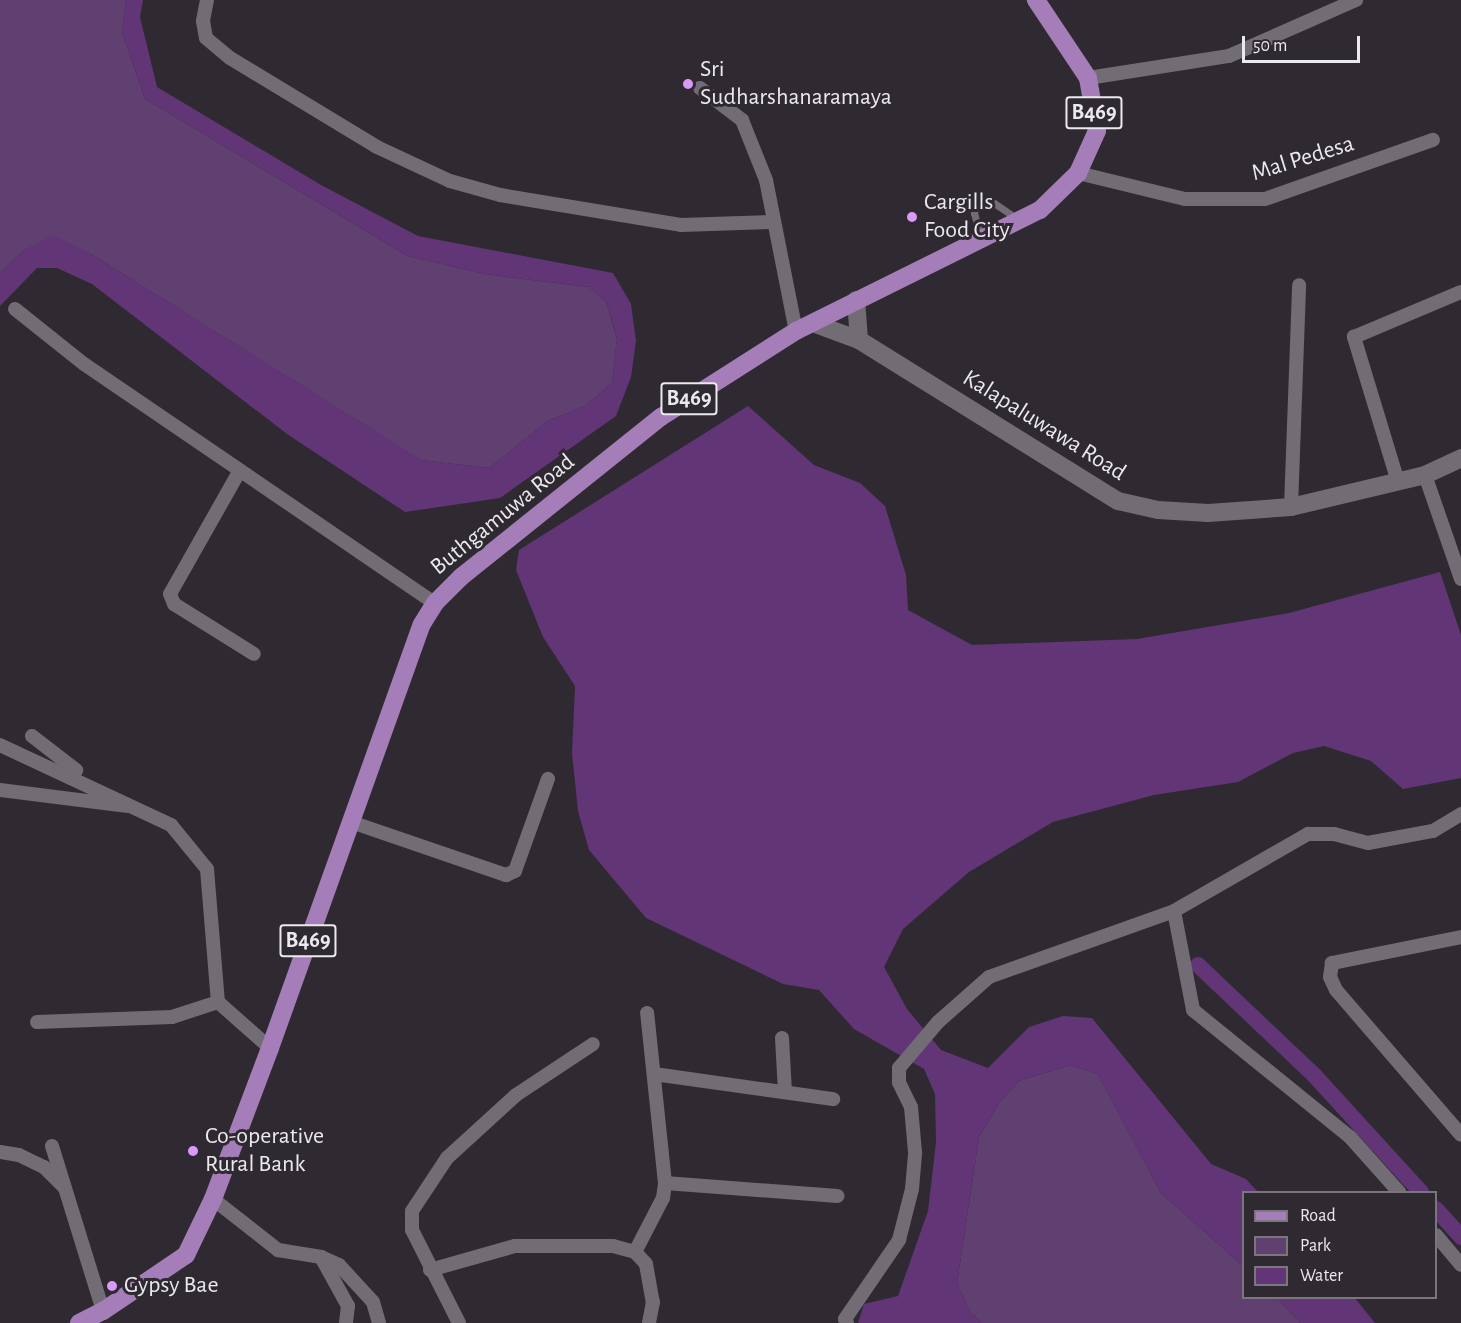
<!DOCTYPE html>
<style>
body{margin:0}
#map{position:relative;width:1461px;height:1323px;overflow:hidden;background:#2f2a31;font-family:"Alegreya Sans",sans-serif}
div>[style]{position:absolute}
.green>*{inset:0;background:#604070}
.water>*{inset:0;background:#613576}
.canal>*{height:16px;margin:-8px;padding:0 8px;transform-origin:8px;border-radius:8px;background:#613576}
.lane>*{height:7px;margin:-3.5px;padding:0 3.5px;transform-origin:3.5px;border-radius:3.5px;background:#726c74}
.street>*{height:14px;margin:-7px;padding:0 7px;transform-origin:7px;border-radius:7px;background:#726c74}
.secondary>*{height:18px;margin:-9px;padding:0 9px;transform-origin:9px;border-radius:9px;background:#726c74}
.primary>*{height:18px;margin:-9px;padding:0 9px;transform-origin:9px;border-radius:9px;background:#a57db8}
.dots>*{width:16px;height:16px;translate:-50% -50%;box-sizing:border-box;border:3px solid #2f2a31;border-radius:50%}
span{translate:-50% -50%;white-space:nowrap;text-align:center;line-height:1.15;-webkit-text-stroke:6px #2f2a31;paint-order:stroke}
.shield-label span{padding:2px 4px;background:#2f2a31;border:2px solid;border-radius:4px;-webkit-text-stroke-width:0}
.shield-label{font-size:22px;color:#ece9ee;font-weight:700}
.poi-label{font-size:24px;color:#ece9ee}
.left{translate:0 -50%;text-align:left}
.street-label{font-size:24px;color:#ece9ee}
.legend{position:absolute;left:1242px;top:1191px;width:195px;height:108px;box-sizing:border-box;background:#2f2a31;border:2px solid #7b767d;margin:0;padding:8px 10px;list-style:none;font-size:18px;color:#ece9ee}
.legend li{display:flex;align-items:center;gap:12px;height:30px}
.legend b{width:30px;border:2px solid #7b767d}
.scale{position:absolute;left:1242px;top:36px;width:118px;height:27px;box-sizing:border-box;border:3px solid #ece9ee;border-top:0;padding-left:8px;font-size:18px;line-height:21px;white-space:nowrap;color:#ece9ee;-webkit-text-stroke:4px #2f2a31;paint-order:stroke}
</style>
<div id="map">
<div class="green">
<div style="clip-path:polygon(0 0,126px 0,122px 32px,145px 99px,408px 256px,485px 274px,589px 287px,606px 302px,617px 339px,612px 383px,585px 406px,548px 421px,489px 468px,421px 460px,91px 254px,24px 250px,0 273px)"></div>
<div style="clip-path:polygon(1070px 1065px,1098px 1074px,1161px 1193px,1243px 1266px,1244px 1298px,1278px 1298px,1300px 1323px,982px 1323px,970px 1312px,957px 1283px,979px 1137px,999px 1103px,1019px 1081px)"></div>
</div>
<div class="water">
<div style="clip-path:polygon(126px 0,143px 0,140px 17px,157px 87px,321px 185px,418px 236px,613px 273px,631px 304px,636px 341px,631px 377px,616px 416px,500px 498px,405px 512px,287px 434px,92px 284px,57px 268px,37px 268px,0 306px,0 273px,24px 250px,53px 235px,91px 254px,422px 460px,489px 468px,548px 421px,585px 406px,612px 383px,617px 338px,606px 302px,589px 287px,485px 274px,408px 256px,145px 99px,122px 32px)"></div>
<div style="clip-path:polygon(748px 406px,814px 465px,860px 483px,885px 506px,906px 575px,908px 610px,972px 645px,1137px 639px,1289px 613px,1440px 572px,1461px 635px,1461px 778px,1403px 789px,1371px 761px,1324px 746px,1293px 753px,1238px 782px,1154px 795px,1053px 822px,969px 872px,903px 929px,884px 967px,907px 1009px,941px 1050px,988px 1068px,1029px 1027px,1063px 1016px,1092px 1018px,1211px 1164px,1246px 1179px,1258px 1192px,1244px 1192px,1243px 1266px,1161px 1193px,1098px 1074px,1070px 1065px,1019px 1081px,999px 1103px,979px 1137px,957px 1283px,970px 1312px,982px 1323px,858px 1323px,864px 1304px,898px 1296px,928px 1211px,936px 1142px,935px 1094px,924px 1069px,854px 1029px,819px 990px,783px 984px,646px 918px,589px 850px,578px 811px,572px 753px,575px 686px,543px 637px,516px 570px,519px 550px)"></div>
<div style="clip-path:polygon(1278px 1298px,1355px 1298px,1375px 1323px,1300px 1323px)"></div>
</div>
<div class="canal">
<div style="left:1198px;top:965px;width:160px;rotate:43.5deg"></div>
<div style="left:1314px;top:1075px;width:159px;rotate:47.6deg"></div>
<div style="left:1436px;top:1209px;width:38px;rotate:48deg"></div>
</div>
<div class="lane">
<div style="left:981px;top:239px;width:27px;rotate:-105deg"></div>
<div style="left:974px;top:213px;width:9px;rotate:-72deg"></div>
<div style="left:977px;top:204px;width:11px;rotate:-22deg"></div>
<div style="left:987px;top:200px;width:8px;rotate:23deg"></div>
<div style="left:994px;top:203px;width:27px;rotate:34deg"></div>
</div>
<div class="street">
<div style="left:207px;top:0;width:21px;rotate:101deg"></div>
<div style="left:203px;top:21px;width:17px;rotate:80deg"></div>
<div style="left:206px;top:38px;width:31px;rotate:40deg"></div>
<div style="left:230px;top:58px;width:172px;rotate:31.2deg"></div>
<div style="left:377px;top:147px;width:81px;rotate:25deg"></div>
<div style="left:450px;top:181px;width:52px;rotate:15.6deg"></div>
<div style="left:500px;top:195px;width:183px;rotate:9.4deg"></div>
<div style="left:681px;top:225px;width:92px;rotate:-1.9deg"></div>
<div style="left:1088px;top:78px;width:143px;rotate:-8.9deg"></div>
<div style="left:1229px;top:56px;width:139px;rotate:-23.8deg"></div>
<div style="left:700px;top:88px;width:53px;rotate:37.3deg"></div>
<div style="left:742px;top:120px;width:65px;rotate:68.2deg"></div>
<div style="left:766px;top:180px;width:154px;rotate:78.8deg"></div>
<div style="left:1078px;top:173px;width:110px;rotate:13.7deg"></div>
<div style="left:1185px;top:199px;width:80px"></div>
<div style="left:1265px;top:199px;width:178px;rotate:-19.4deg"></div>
<div style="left:15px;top:309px;width:88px;rotate:38.6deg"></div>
<div style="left:84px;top:364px;width:425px;rotate:34.3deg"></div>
<div style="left:239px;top:472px;width:140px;rotate:119.5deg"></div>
<div style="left:170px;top:594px;width:11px;rotate:68deg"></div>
<div style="left:174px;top:604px;width:94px;rotate:32deg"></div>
<div style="left:1425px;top:475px;width:110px;rotate:70.9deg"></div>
<div style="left:1398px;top:482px;width:152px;rotate:-106.9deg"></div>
<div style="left:1354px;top:337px;width:116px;rotate:-22.8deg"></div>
<div style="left:1291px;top:507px;width:222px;rotate:-87.9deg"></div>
<div style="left:32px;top:736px;width:56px;rotate:37.7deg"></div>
<div style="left:0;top:745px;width:189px;rotate:25.1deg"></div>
<div style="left:171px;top:825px;width:57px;rotate:50.7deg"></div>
<div style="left:207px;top:869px;width:133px;rotate:85.3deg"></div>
<div style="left:218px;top:1002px;width:69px;rotate:41.5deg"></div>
<div style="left:0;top:790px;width:127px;rotate:7.2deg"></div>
<div style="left:351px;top:822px;width:164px;rotate:18.9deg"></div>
<div style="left:506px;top:875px;width:10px;rotate:-24deg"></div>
<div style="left:515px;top:871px;width:98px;rotate:-70.3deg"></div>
<div style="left:1174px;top:911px;width:101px;rotate:79.1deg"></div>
<div style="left:1193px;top:1010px;width:202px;rotate:39deg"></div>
<div style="left:1350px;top:1137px;width:74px;rotate:48.3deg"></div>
<div style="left:1461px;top:937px;width:132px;rotate:168.6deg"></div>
<div style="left:1332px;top:963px;width:14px;rotate:98deg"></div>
<div style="left:1330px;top:977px;width:14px;rotate:65deg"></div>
<div style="left:1336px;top:990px;width:191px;rotate:49.2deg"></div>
<div style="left:37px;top:1022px;width:135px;rotate:-2.1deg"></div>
<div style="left:172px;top:1017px;width:48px;rotate:-18.1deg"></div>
<div style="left:782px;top:1038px;width:54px;rotate:86.8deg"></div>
<div style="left:654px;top:1074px;width:181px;rotate:8deg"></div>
<div style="left:52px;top:1146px;width:173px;rotate:72.8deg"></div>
<div style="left:0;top:1152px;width:19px;rotate:9deg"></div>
<div style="left:19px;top:1155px;width:28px;rotate:26deg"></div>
<div style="left:44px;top:1167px;width:28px;rotate:45deg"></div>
<div style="left:665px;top:1183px;width:173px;rotate:4.3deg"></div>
<div style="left:213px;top:1199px;width:83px;rotate:38.1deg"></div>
<div style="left:278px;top:1250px;width:44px;rotate:9.2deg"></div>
<div style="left:321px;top:1257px;width:20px;rotate:24deg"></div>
<div style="left:339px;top:1265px;width:50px;rotate:47.4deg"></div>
<div style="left:373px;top:1302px;width:22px;rotate:74deg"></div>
<div style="left:1436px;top:1235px;width:39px;rotate:50deg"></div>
<div style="left:635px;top:1252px;width:61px;rotate:-62.6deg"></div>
<div style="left:663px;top:1198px;width:15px;rotate:-82deg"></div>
<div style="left:665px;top:1183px;width:171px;rotate:-96deg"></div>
<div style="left:321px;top:1257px;width:56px;rotate:61.1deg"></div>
<div style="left:348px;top:1306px;width:17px;rotate:97deg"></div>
<div style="left:430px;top:1270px;width:88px;rotate:-15.8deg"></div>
<div style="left:515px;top:1246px;width:98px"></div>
<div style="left:613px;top:1246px;width:23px;rotate:15deg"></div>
<div style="left:635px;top:1252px;width:16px;rotate:47deg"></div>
<div style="left:646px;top:1264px;width:39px;rotate:80deg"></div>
<div style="left:653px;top:1302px;width:21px;rotate:101deg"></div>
<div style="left:459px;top:1323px;width:104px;rotate:-116.8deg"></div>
<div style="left:412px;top:1230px;width:19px;rotate:-90deg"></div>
<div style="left:412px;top:1211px;width:64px;rotate:-56.6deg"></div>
<div style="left:447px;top:1158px;width:93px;rotate:-42.4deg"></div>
<div style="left:516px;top:1095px;width:92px;rotate:-33.5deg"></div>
<div style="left:847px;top:1323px;width:4px;rotate:-117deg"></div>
<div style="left:845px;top:1319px;width:96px;rotate:-55.6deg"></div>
<div style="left:899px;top:1240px;width:53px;rotate:-75.7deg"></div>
<div style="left:912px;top:1189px;width:37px;rotate:-85deg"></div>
<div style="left:915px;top:1152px;width:45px;rotate:-95.1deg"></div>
<div style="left:911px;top:1107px;width:28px;rotate:-116deg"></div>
<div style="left:899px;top:1082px;width:14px;rotate:-90deg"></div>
<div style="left:899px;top:1068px;width:60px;rotate:-49.7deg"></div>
<div style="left:938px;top:1022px;width:68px;rotate:-41.4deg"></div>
<div style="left:989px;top:977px;width:196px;rotate:-19.6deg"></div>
<div style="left:1174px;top:911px;width:155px;rotate:-29.9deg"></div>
<div style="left:1308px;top:834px;width:26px"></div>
<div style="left:1334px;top:834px;width:35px;rotate:15deg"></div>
<div style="left:1368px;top:843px;width:66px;rotate:-10.5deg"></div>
<div style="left:1433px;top:831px;width:33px;rotate:-31deg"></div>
</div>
<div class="secondary">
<div style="left:856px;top:300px;width:40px;rotate:85.7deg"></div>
<div style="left:813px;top:323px;width:49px;rotate:20.3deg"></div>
<div style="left:859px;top:340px;width:305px;rotate:31.9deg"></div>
<div style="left:1118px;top:501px;width:41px;rotate:12.7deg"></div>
<div style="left:1158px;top:510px;width:50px;rotate:3.4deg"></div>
<div style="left:1208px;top:513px;width:83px;rotate:-4.1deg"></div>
<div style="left:1291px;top:507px;width:138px;rotate:-13.4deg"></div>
<div style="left:1425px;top:475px;width:40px;rotate:-25deg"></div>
</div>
<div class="primary">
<div style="left:79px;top:1323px;width:27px;rotate:-27deg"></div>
<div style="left:103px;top:1311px;width:100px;rotate:-34deg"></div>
<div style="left:186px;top:1255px;width:62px;rotate:-64.3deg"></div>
<div style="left:213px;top:1199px;width:161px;rotate:-69.3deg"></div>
<div style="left:270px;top:1048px;width:450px;rotate:-70.3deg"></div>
<div style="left:422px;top:624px;width:25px;rotate:-58deg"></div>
<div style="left:435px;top:603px;width:37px;rotate:-45deg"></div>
<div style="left:461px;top:577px;width:256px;rotate:-38.7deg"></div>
<div style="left:661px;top:417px;width:160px;rotate:-32.5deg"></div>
<div style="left:796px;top:331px;width:272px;rotate:-26.4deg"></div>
<div style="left:1040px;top:210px;width:53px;rotate:-44.2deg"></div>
<div style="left:1078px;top:173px;width:46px;rotate:-65.7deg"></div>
<div style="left:1097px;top:131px;width:54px;rotate:-99.6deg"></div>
<div style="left:1088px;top:78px;width:94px;rotate:-123.7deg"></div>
</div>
<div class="dots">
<div style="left:688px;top:84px;background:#d99af7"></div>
<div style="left:912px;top:217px;background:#d99af7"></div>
<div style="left:193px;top:1151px;background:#d99af7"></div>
<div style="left:112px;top:1286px;background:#d99af7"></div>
</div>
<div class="shield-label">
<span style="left:1094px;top:113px">B469</span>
<span style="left:689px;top:399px">B469</span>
<span style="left:308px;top:941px">B469</span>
</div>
<div class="poi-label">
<span class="left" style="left:700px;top:84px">Sri<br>Sudharshanaramaya</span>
<span class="left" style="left:924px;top:217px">Cargills<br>Food City</span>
<span class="left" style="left:205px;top:1151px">Co-operative<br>Rural Bank</span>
<span class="left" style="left:124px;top:1286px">Gypsy Bae</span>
</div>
<div class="street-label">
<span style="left:1303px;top:159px;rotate:-17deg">Mal Pedesa</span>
<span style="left:1044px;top:426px;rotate:32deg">Kalapaluwawa Road</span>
<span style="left:503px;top:515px;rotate:-39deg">Buthgamuwa Road</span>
</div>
<ul class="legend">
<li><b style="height:8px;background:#a57db8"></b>Road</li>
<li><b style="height:16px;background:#604070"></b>Park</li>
<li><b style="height:16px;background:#613576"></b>Water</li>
</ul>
<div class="scale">50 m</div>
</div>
